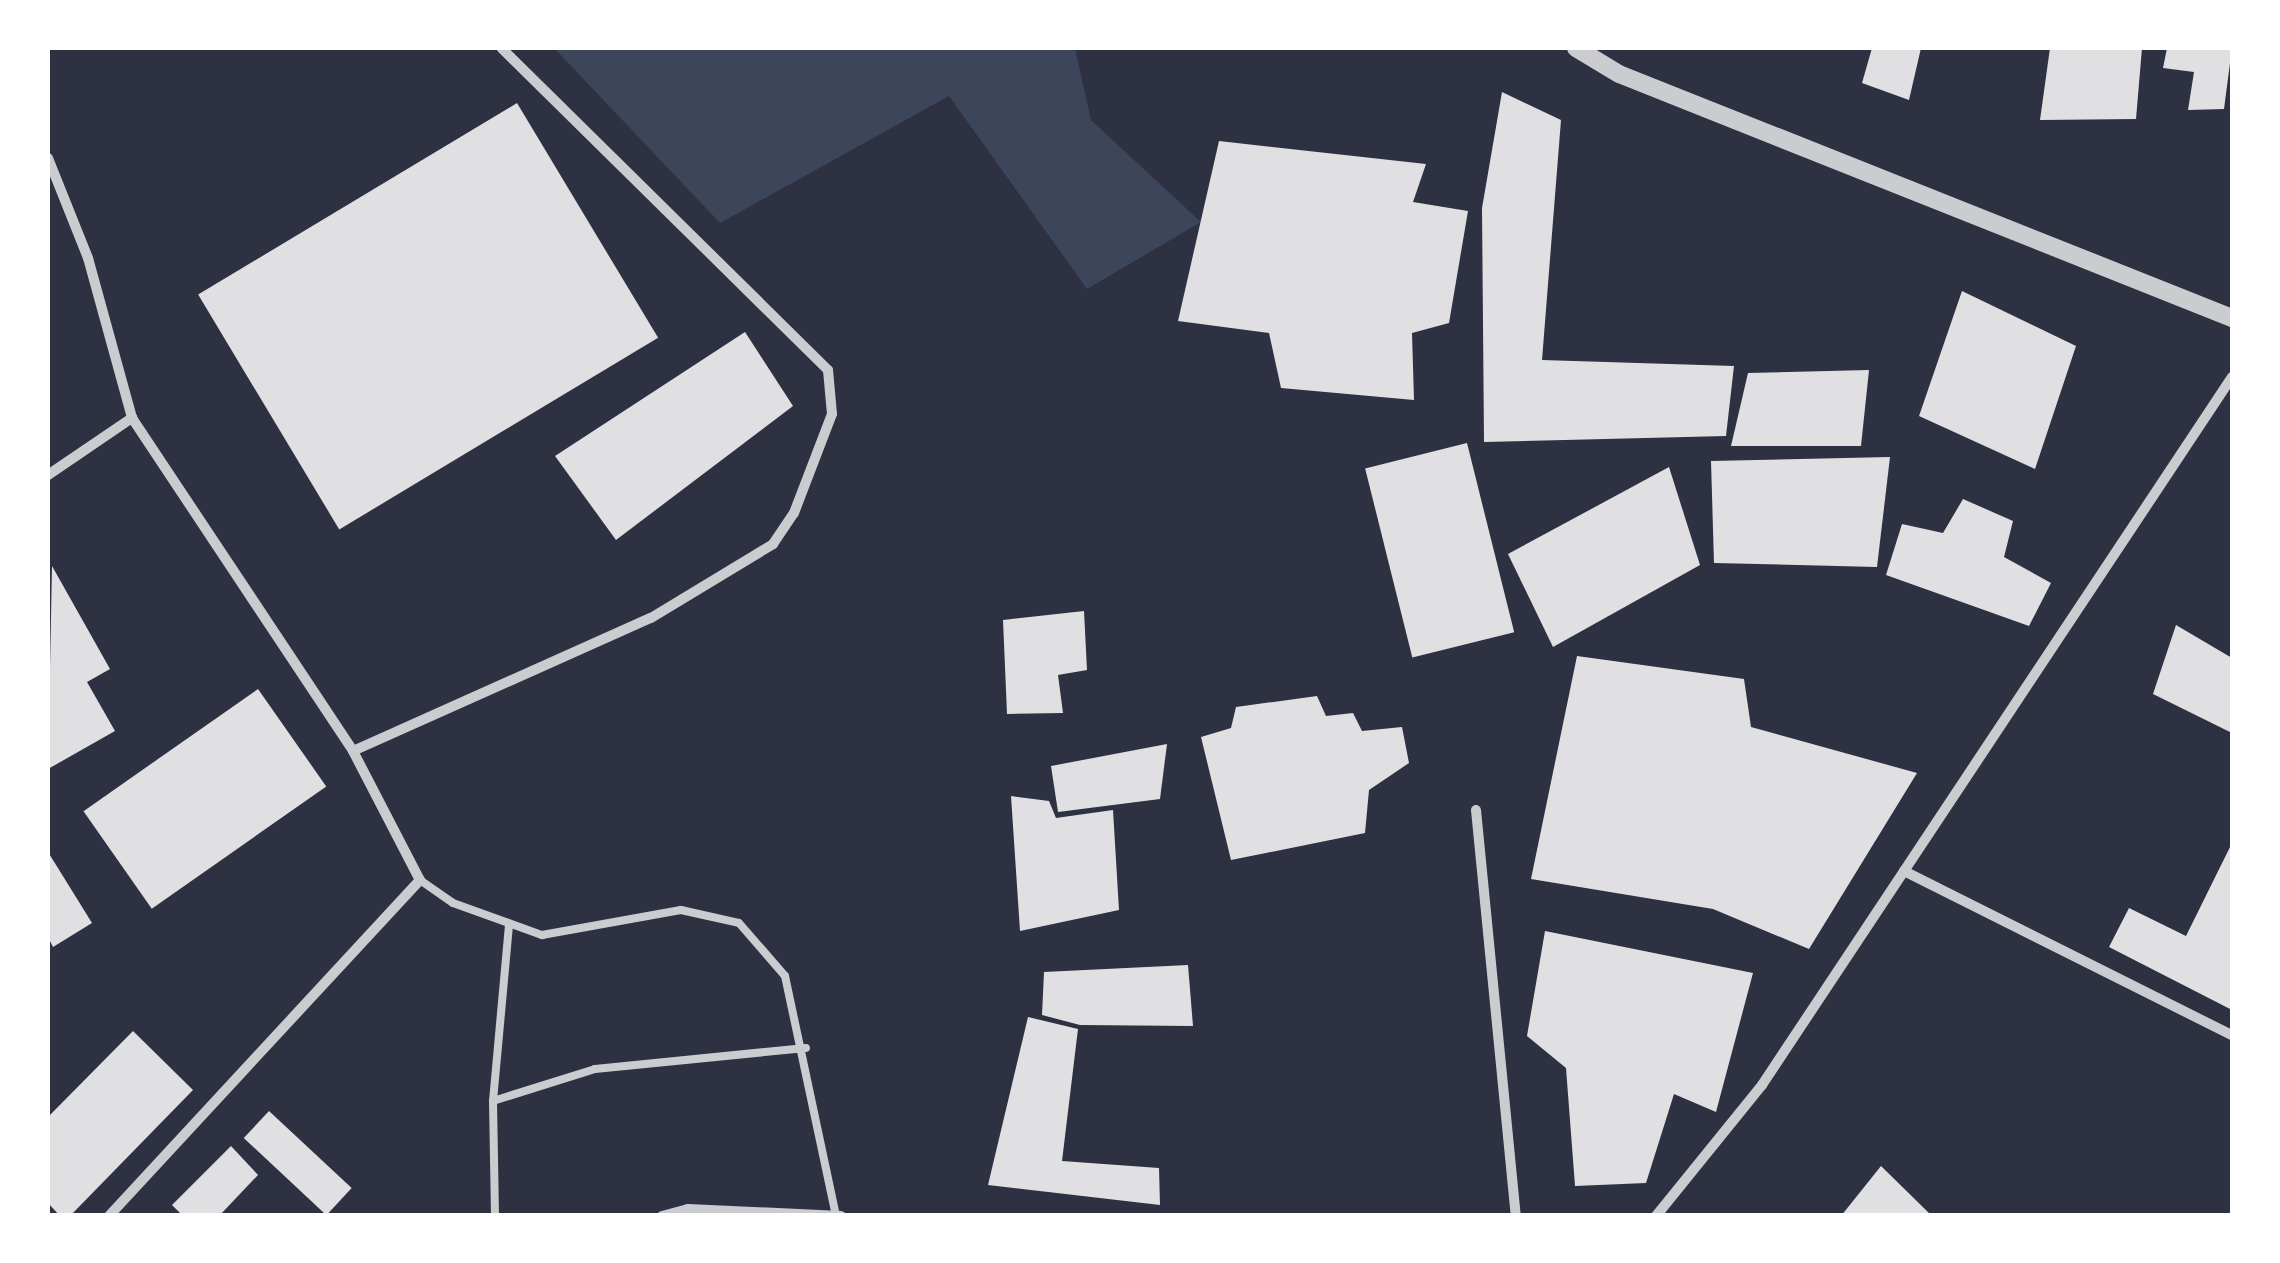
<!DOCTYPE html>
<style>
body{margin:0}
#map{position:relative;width:2280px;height:1263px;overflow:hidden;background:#2d3142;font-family:Inter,sans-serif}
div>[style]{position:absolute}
.green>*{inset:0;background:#3c4559}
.building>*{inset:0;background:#e0e0e3;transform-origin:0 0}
.service>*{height:8px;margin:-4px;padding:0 4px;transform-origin:4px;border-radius:4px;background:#caccd0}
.minor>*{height:10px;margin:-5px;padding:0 5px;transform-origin:5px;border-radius:5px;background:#caccd0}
.tertiary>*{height:18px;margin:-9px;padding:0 9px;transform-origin:9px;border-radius:9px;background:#caccd0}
span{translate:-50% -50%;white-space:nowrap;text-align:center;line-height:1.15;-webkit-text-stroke:9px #fff;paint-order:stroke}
.frame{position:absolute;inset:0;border:50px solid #fff;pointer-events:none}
</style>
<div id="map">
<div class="green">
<div style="clip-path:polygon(554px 48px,1075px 48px,1091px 120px,1201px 222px,1087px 289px,949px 96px,720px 223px)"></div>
</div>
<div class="building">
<div style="clip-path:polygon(1872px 48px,1921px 48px,1909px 100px,1862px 83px)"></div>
<div style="clip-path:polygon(2050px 48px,2142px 48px,2136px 119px,2040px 120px)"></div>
<div style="clip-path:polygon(2167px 48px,2232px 48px,2224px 109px,2188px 110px,2194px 72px,2163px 68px)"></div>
<div style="clip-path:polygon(1502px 92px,1561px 120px,1542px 360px,1734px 366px,1726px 436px,1484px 442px,1482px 208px)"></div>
<div style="left:517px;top:103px;width:274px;height:372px;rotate:59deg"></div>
<div style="clip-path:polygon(1219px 141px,1426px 164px,1413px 202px,1468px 211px,1449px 323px,1412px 333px,1414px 400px,1281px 388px,1269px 333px,1178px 321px)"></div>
<div style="clip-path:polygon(1962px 291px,2076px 346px,2035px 469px,1919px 416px)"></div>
<div style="clip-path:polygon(745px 332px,793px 406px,616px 540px,555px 456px)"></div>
<div style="clip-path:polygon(1869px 370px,1861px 446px,1731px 446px,1748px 373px)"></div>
<div style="left:1467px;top:443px;width:195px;height:105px;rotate:76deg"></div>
<div style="clip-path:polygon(1890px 457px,1877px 567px,1714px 563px,1711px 461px)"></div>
<div style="clip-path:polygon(1669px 467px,1700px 565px,1553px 647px,1508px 554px)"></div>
<div style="clip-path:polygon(1963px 499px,2013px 521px,2004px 557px,2051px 583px,2029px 626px,1886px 575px,1902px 524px,1943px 533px)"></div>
<div style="clip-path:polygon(52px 566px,110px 669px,87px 682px,115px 731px,48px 769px)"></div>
<div style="clip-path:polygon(1084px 611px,1087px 670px,1058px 675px,1063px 713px,1007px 714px,1003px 620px)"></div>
<div style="clip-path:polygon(2176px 625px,2232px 658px,2232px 733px,2153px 694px)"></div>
<div style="clip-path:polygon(1577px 656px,1744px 679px,1751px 727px,1917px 773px,1809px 949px,1713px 909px,1531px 879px)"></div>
<div style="left:258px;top:689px;width:119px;height:213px;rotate:55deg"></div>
<div style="clip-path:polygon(1317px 696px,1326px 716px,1353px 713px,1362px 731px,1402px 727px,1409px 763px,1369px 790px,1365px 833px,1231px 860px,1201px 737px,1231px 728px,1236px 707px)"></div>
<div style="clip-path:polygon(1167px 744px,1160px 799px,1058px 812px,1051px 766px)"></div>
<div style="clip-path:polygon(1011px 796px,1049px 801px,1056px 818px,1113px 810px,1119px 910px,1020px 931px)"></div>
<div style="clip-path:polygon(2232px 843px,2232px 1010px,2109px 947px,2129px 908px,2186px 936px)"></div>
<div style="clip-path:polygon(48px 852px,92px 923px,53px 947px,48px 937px)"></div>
<div style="clip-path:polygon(1545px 931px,1753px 973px,1716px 1112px,1674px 1094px,1646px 1183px,1575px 1186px,1566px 1068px,1527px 1036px)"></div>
<div style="clip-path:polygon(1188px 965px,1193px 1026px,1080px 1025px,1042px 1015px,1044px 972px)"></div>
<div style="clip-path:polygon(1028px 1017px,1078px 1029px,1062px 1161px,1159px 1168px,1160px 1205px,988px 1185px)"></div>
<div style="clip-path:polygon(133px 1031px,193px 1090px,70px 1216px,60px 1216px,48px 1203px,48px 1117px)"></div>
<div style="left:269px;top:1111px;width:113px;height:37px;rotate:43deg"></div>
<div style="clip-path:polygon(231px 1146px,258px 1175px,219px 1216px,183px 1216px,172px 1205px)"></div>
<div style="clip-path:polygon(1881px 1166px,1932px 1216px,1841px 1216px)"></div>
</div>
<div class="service">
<div style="left:420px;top:880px;width:40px;rotate:34.9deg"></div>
<div style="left:453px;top:903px;width:95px;rotate:19.8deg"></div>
<div style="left:542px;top:935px;width:141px;rotate:-10.2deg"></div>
<div style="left:681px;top:910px;width:59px;rotate:12.6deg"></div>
<div style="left:739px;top:923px;width:70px;rotate:49deg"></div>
<div style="left:785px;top:976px;width:244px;rotate:78deg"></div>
<div style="left:493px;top:1101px;width:107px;rotate:-17.4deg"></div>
<div style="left:595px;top:1069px;width:212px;rotate:-5.7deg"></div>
<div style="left:495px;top:1216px;width:115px;rotate:-91deg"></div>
<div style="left:493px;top:1101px;width:178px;rotate:-84.8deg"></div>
</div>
<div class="minor">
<div style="left:48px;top:158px;width:108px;rotate:68.2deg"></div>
<div style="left:88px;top:258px;width:166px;rotate:74.6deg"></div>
<div style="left:132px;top:418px;width:400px;rotate:56.4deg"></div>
<div style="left:353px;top:751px;width:145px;rotate:62.6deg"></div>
<div style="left:420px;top:880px;width:458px;rotate:132.8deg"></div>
<div style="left:48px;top:475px;width:102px;rotate:-34.2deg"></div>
<div style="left:353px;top:751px;width:326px;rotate:-24.1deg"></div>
<div style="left:651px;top:618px;width:143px;rotate:-31.2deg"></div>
<div style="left:773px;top:544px;width:37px;rotate:-56deg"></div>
<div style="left:794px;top:513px;width:106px;rotate:-69deg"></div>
<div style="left:832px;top:414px;width:44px;rotate:-95.2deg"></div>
<div style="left:828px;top:370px;width:458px;rotate:-135.4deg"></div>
<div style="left:1476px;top:810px;width:408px;rotate:84.4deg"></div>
<div style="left:1904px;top:871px;width:367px;rotate:26.6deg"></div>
<div style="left:662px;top:1216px;width:27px;rotate:-15deg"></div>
<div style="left:688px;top:1209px;width:153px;rotate:2.6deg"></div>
<div style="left:1656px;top:1216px;width:169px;rotate:-51deg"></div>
<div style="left:1762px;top:1085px;width:850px;rotate:-56.42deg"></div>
</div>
<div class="tertiary">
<div style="left:1576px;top:48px;width:50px;rotate:31.2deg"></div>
<div style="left:1619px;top:74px;width:660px;rotate:21.7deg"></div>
</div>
<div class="frame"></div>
</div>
